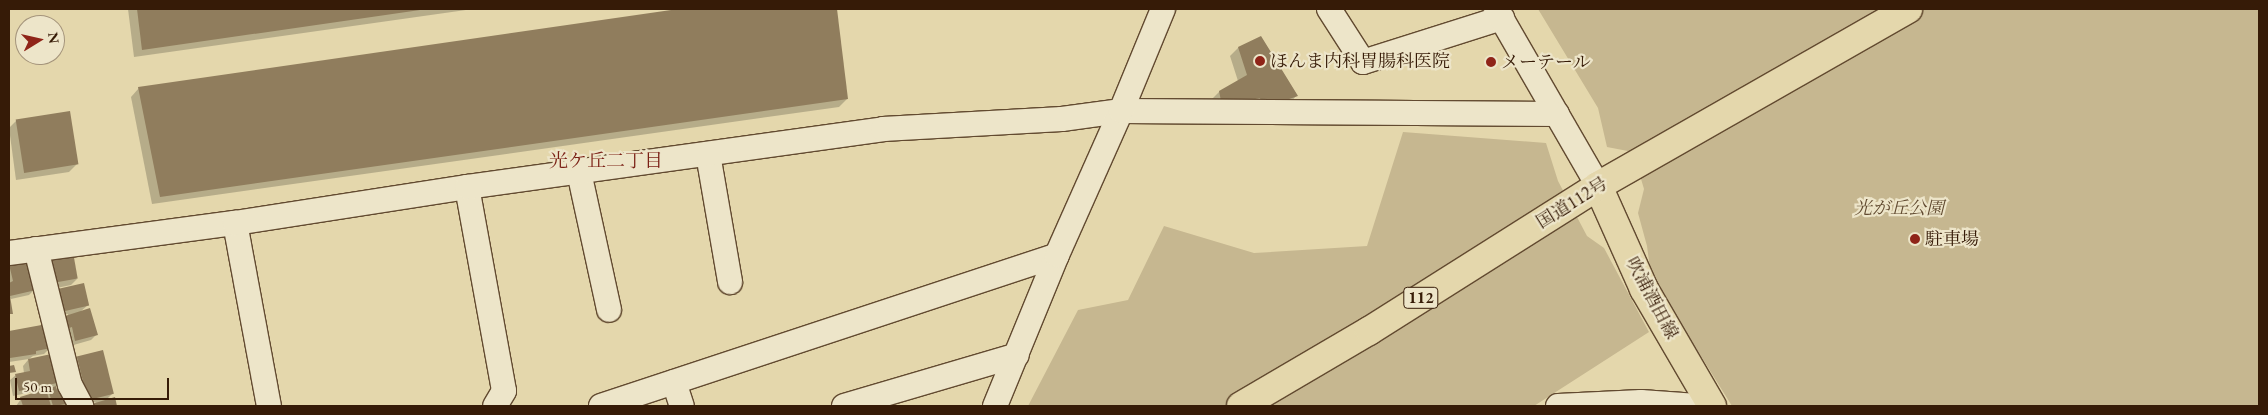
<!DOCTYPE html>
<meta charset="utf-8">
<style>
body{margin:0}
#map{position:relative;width:2268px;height:415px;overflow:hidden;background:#e4d7ac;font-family:"EB Garamond","Noto Serif JP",serif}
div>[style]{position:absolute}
.green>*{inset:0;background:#c6b790}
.shadow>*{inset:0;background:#0003}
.building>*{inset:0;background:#907d5d;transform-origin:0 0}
.roads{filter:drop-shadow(1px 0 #624a30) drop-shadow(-1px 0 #624a30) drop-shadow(0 1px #624a30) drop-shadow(0 -1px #624a30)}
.minor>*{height:24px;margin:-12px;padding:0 12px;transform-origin:12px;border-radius:12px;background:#ede5c9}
.major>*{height:28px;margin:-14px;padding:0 14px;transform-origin:14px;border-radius:14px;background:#e4d7ac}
.highway>*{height:28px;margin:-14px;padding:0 14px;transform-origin:14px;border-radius:14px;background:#e4d7ac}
.dots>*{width:14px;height:14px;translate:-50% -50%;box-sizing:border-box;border:2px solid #ede5c9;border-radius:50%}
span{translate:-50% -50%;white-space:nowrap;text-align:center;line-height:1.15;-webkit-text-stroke:4.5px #ede5c9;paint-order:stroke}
.shield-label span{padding:1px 4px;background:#ede5c9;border:1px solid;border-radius:4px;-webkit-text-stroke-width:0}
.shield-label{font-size:16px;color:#361b07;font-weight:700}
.poi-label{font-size:18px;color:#361b07}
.left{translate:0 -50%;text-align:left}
.street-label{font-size:18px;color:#361b07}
.park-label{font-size:18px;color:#614a30;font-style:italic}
.neighbourhood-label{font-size:19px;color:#7a1f14}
.frame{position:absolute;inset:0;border:10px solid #361b07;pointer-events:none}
.north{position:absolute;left:15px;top:15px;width:50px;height:50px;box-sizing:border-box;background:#ede5c9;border:1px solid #a4947b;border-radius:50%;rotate:81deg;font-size:14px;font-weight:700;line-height:20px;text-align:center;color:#361b07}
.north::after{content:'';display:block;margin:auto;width:18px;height:22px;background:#8f2418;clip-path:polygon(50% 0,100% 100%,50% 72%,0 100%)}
.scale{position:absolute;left:15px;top:378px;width:154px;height:22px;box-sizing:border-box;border:2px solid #361b07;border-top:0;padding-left:6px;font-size:15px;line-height:18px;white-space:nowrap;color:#361b07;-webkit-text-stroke:4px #ede5c9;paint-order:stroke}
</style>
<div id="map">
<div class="green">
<div style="clip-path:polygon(1538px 9px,2259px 9px,2259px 406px,1732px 406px,1651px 276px,1647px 246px,1638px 213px,1644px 189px,1633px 152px,1607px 147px,1598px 108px)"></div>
<div style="clip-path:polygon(1403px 132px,1546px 143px,1558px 181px,1587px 236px,1604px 248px,1649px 332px,1534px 406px,1028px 406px,1078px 310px,1128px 300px,1164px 226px,1254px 253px,1367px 246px)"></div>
</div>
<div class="shadow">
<div style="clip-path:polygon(128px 9px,473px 9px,134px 57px)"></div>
<div style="clip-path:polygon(687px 9px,835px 9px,847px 99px,839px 107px,152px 204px,131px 97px,139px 88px)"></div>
<div style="clip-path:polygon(1261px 37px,1297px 95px,1289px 104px,1211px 100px,1219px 92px,1238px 81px,1230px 56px,1238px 48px)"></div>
<div style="clip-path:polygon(17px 120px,77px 164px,69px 172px,16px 180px,9px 128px)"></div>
<div style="clip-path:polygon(30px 264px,34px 290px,29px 295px,11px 299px,9px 297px,9px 266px)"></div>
<div style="clip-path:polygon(41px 264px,77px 279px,71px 285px,47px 290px)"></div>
<div style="clip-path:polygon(53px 296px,88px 305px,80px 312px,97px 334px,91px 340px,70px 346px,66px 332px,68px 314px,57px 316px)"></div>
<div style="clip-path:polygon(46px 326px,50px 348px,44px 354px,33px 356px,29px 359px,9px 362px,9px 332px)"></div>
<div style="clip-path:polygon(102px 352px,112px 394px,104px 402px,114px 399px,116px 406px,91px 406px,96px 402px,82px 405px,72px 364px,77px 358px)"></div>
<div style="clip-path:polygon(evenodd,28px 360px,60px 382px,55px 387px,56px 391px,69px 405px,16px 406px,21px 399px,42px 392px,41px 390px,13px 396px,10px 380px,16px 375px,24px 373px,23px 366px,28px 360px,51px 388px,46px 393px,44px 389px,51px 388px)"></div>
</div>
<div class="building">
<div style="clip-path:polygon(137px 9px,420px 9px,420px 10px,142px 50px)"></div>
<div style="clip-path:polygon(678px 9px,837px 9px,848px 99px,160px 197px,138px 87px)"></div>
<div style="clip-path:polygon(1261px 36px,1298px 96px,1263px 108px,1260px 98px,1222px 106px,1219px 91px,1247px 75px,1238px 47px)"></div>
<div style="left:70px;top:111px;width:54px;height:55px;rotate:81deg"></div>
<div style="left:73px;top:252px;width:27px;height:27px;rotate:80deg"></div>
<div style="clip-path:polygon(31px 263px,36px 290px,10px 296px,13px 314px,9px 314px,9px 283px,13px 281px,9px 264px)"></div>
<div style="left:84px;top:283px;width:23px;height:27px;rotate:77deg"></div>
<div style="clip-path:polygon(90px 308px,98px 335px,75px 341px,72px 327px,66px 329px,62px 317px)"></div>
<div style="clip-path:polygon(47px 324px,51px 348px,36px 351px,36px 354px,10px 358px,9px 331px)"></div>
<div style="left:103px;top:350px;width:45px;height:27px;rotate:76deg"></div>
<div style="clip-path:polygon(56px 353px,62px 382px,19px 391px,15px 374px,30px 371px,28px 359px)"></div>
<div style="clip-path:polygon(14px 365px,16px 372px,9px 373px,9px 366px)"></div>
<div style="clip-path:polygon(56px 386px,57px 390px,68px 387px,73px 403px,53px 406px,48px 389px)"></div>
<div style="clip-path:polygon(46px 389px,51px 406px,23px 406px,20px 397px)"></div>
<div style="clip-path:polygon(115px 397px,117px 406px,92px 406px,92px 404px)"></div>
</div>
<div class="roads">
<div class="minor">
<div style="left:1329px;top:9px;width:63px;rotate:57.3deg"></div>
<div style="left:1363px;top:62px;width:146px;rotate:-17.6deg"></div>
<div style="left:1496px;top:9px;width:204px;rotate:60deg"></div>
<div style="left:708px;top:154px;width:130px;rotate:80.2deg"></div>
<div style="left:579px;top:172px;width:141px;rotate:77.7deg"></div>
<div style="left:467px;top:187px;width:207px;rotate:79.7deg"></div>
<div style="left:504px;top:391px;width:17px;rotate:121deg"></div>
<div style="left:235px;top:223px;width:186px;rotate:79.5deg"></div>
<div style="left:36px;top:249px;width:140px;rotate:76deg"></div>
<div style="left:70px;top:385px;width:24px;rotate:62deg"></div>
<div style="left:9px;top:253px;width:228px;rotate:-7.6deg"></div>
<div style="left:235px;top:223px;width:235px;rotate:-8.8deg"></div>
<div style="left:467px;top:187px;width:420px;rotate:-7.9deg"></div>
<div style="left:883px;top:129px;width:179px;rotate:-3.2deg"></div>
<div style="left:1062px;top:119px;width:60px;rotate:-7.7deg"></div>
<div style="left:1121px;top:111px;width:436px;rotate:0.4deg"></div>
<div style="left:674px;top:382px;width:25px;rotate:72deg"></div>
<div style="left:601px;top:406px;width:480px;rotate:-18.3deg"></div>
<div style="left:844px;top:406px;width:180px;rotate:-16.4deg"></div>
<div style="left:995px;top:406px;width:163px;rotate:-67.7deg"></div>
<div style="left:1057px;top:255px;width:158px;rotate:-66deg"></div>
<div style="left:1121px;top:111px;width:110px;rotate:-67.6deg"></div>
<div style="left:1558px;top:406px;width:83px;rotate:-2.8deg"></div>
<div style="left:1641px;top:402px;width:56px;rotate:4.1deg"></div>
</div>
<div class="major">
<div style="left:1598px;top:186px;width:113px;rotate:65.9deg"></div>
<div style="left:1644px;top:289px;width:135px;rotate:59.8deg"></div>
</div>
<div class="highway">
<div style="left:1241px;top:406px;width:148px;rotate:-30.4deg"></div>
<div style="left:1369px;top:331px;width:271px;rotate:-32.3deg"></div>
<div style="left:1598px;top:186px;width:357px;rotate:-29.7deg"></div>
</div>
</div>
<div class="dots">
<div style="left:1260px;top:61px;background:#8f2418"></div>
<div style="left:1491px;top:62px;background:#8f2418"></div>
<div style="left:1915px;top:239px;background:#8f2418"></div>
</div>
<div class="shield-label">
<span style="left:1421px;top:298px">112</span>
</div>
<div class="poi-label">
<span class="left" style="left:1270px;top:61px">ほんま内科胃腸科医院</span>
<span class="left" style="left:1501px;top:62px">メーテール</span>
<span class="left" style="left:1925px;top:239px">駐車場</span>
</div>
<div class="street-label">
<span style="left:1572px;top:203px;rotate:-32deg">国道112号</span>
<span style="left:1652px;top:298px;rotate:62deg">吹浦酒田線</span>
</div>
<div class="park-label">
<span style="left:1899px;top:208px">光が丘公園</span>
</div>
<div class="neighbourhood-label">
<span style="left:606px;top:161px">光ケ丘二丁目</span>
</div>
<div class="frame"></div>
<div class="north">N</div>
<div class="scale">50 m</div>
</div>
